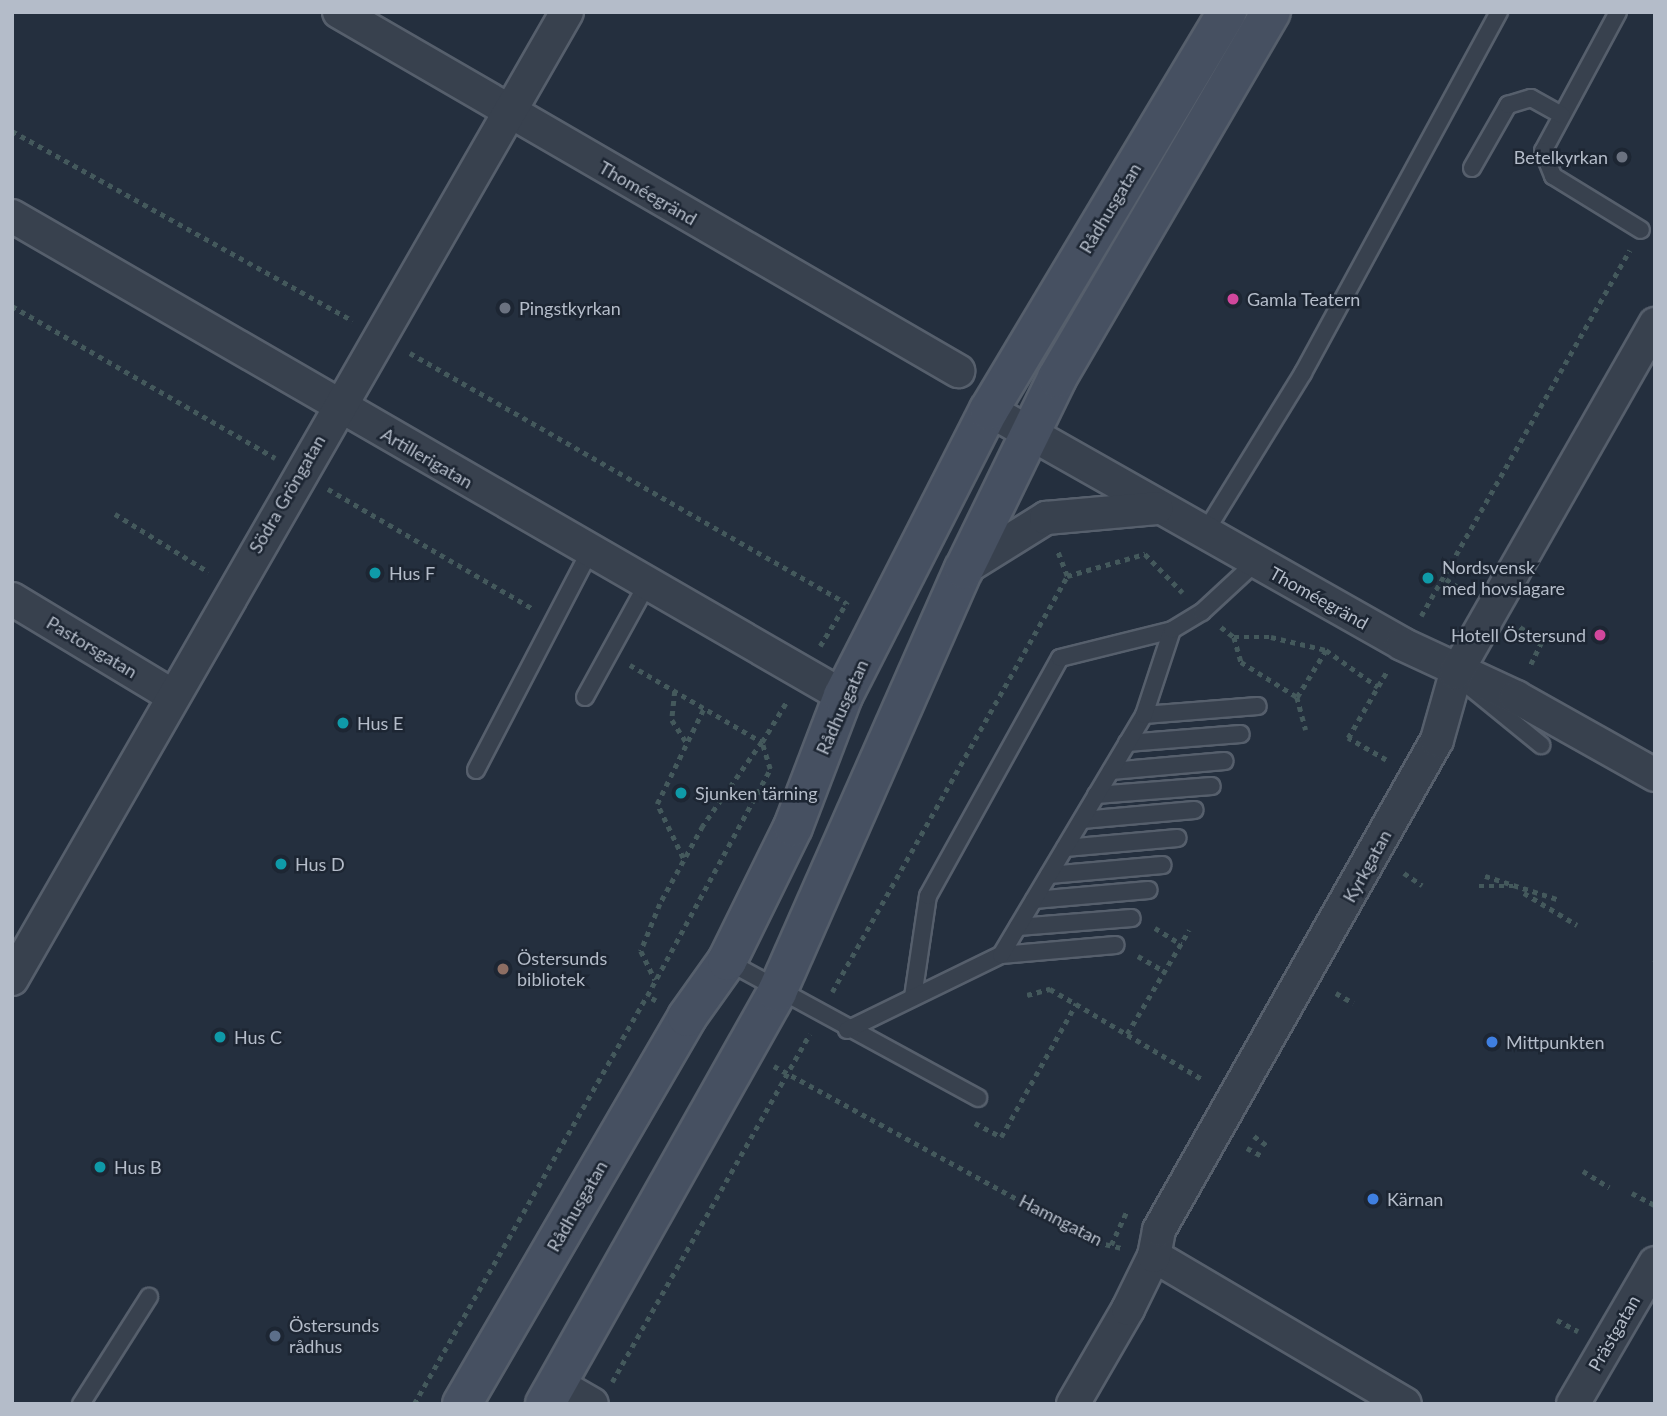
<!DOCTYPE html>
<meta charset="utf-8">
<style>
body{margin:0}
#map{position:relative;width:1667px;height:1416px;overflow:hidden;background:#242f3e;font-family:Lato,sans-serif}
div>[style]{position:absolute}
.path>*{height:4.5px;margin-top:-2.25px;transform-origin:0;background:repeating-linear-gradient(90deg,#44595c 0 5px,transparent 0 10px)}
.roads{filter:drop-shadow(2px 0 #565f6c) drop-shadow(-2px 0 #565f6c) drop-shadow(0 2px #565f6c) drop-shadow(0 -2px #565f6c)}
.lane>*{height:16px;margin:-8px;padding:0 8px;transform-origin:8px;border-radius:8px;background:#38414e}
.street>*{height:32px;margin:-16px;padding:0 16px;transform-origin:16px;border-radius:16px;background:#38414e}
.secondary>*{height:38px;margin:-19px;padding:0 19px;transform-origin:19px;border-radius:19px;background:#465061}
.dots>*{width:19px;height:19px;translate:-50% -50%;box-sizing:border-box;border:4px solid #1d2633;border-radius:50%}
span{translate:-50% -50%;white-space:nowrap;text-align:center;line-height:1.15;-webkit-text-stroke:5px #1d2633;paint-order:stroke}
.poi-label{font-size:18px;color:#b4bcc9}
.right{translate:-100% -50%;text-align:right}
.left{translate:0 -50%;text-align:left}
.street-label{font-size:18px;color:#b4bcc9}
.frame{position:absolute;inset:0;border:14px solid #b4bcc9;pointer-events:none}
</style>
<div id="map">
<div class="path">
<div style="left:12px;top:131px;width:390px;rotate:29.1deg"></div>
<div style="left:12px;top:306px;width:304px;rotate:30deg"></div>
<div style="left:410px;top:353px;width:503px;rotate:29.83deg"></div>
<div style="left:328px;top:489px;width:236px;rotate:30.3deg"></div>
<div style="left:115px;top:514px;width:110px;rotate:31.7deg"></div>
<div style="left:1067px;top:576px;width:81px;rotate:-15.8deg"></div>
<div style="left:1145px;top:554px;width:54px;rotate:45.7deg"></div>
<div style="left:1446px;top:579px;width:23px;rotate:34deg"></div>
<div style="left:1421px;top:616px;width:421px;rotate:-60.3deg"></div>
<div style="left:1221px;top:627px;width:16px;rotate:38deg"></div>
<div style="left:1234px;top:637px;width:26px;rotate:74deg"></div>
<div style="left:1241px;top:662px;width:66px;rotate:32deg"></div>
<div style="left:1297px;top:697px;width:55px;rotate:-58.3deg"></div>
<div style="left:1520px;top:627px;width:27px;rotate:34deg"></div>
<div style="left:1542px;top:642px;width:28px;rotate:116deg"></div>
<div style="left:1234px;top:637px;width:37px"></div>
<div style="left:1271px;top:637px;width:57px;rotate:13.3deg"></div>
<div style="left:1326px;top:650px;width:64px;rotate:35.4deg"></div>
<div style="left:820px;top:646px;width:52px;rotate:-58.5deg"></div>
<div style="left:630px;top:665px;width:153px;rotate:30.3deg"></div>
<div style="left:762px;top:742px;width:103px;rotate:125.1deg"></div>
<div style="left:703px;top:826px;width:89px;rotate:118.9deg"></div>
<div style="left:660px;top:904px;width:51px;rotate:112deg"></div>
<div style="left:641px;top:951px;width:32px;rotate:64deg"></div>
<div style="left:675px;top:691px;width:29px;rotate:96deg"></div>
<div style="left:672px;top:720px;width:27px;rotate:57deg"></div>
<div style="left:1297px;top:697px;width:34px;rotate:75deg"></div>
<div style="left:1386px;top:760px;width:44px;rotate:-149.9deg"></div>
<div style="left:1348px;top:738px;width:78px;rotate:-59.8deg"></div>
<div style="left:683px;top:858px;width:60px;rotate:-115.7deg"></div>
<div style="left:657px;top:804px;width:107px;rotate:-63.9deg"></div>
<div style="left:1404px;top:873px;width:22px;rotate:34deg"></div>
<div style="left:1485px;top:876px;width:79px;rotate:17.7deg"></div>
<div style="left:1479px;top:886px;width:34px"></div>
<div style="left:1524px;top:893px;width:62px;rotate:31.1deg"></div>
<div style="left:1155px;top:928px;width:31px;rotate:32deg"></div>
<div style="left:1138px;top:956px;width:30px;rotate:30deg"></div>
<div style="left:1654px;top:963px;width:1px;rotate:-45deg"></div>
<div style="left:832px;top:992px;width:478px;rotate:-60.5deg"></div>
<div style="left:1067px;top:576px;width:28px;rotate:-111deg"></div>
<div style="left:1336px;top:993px;width:20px;rotate:30deg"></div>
<div style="left:1027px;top:995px;width:24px;rotate:-15deg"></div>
<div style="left:1050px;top:989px;width:30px;rotate:30deg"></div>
<div style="left:656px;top:1001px;width:10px;rotate:-151deg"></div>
<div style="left:647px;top:996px;width:258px;rotate:-61.5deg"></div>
<div style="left:770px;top:769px;width:28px;rotate:-107deg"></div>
<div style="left:762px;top:742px;width:48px;rotate:-58.6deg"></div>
<div style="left:1127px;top:1034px;width:121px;rotate:-59.2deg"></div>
<div style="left:774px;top:1066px;width:367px;rotate:28.7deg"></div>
<div style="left:1096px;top:1242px;width:27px;rotate:13deg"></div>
<div style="left:975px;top:1123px;width:30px;rotate:28deg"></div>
<div style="left:1001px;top:1137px;width:153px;rotate:-60.6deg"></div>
<div style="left:1076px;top:1004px;width:147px;rotate:30.8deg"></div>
<div style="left:1254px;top:1136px;width:17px;rotate:36deg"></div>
<div style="left:1247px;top:1148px;width:17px;rotate:28deg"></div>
<div style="left:1583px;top:1171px;width:31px;rotate:32deg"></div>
<div style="left:1632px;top:1193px;width:26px;rotate:28deg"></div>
<div style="left:1111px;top:1245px;width:38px;rotate:-65deg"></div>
<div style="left:1557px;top:1320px;width:24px;rotate:28deg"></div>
<div style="left:612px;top:1382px;width:400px;rotate:-60.4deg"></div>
<div style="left:414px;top:1404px;width:470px;rotate:-60.3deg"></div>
</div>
<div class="roads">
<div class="lane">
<div style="left:1618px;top:12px;width:158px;rotate:118.3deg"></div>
<div style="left:1543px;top:151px;width:27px;rotate:68deg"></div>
<div style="left:1553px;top:176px;width:103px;rotate:31.5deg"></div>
<div style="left:1472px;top:168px;width:73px;rotate:-60.3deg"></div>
<div style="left:1508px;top:105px;width:24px;rotate:-17deg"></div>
<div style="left:1531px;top:98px;width:35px;rotate:29deg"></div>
<div style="left:1204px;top:534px;width:189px;rotate:-58.4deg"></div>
<div style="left:1303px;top:373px;width:411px;rotate:-61.5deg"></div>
<div style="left:1470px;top:687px;width:92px;rotate:39.2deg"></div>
<div style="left:585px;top:697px;width:129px;rotate:-61.2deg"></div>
<div style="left:1144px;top:715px;width:114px;rotate:-4.5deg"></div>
<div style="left:1127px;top:743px;width:114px;rotate:-4.5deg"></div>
<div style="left:476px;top:770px;width:247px;rotate:-62.5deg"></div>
<div style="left:1111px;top:771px;width:114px;rotate:-5deg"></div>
<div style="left:1096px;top:795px;width:116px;rotate:-4.4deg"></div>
<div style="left:1082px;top:820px;width:113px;rotate:-5.1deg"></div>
<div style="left:1065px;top:848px;width:113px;rotate:-5.1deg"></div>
<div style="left:1049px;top:875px;width:114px;rotate:-5deg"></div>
<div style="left:1034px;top:900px;width:115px;rotate:-5deg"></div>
<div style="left:1018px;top:927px;width:114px;rotate:-4.5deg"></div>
<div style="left:1001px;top:955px;width:115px;rotate:-5deg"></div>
<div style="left:727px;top:961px;width:286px;rotate:28.6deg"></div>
<div style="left:913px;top:997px;width:102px;rotate:-81.6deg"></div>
<div style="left:928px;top:896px;width:272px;rotate:-61deg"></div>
<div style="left:1060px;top:658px;width:115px;rotate:-14deg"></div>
<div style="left:847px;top:1030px;width:171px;rotate:-26deg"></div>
<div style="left:1001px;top:955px;width:279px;rotate:-59.2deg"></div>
<div style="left:1144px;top:715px;width:89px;rotate:-71.8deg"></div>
<div style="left:1172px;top:630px;width:35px;rotate:-31deg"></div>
<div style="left:1202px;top:612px;width:72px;rotate:-42.8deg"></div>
<div style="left:81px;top:1404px;width:127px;rotate:-57.6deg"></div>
</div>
<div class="street">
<div style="left:339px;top:12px;width:716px;rotate:30.11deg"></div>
<div style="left:12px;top:216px;width:960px;rotate:30.01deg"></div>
<div style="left:989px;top:410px;width:475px;rotate:29.5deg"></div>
<div style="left:1402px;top:644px;width:126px;rotate:24.9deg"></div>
<div style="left:1516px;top:697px;width:159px;rotate:29.3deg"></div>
<div style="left:964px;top:569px;width:97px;rotate:-31.9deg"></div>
<div style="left:1046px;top:518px;width:111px;rotate:-5.1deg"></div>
<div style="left:12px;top:599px;width:186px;rotate:31.1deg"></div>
<div style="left:12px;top:979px;width:1115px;rotate:-60.15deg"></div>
<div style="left:1154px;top:1256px;width:291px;rotate:30.5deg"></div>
<div style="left:557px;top:1384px;width:40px;rotate:29.7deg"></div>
<div style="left:1073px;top:1404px;width:110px;rotate:-59.9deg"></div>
<div style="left:1128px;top:1309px;width:59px;rotate:-63.9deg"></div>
<div style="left:1154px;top:1256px;width:26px;rotate:-79deg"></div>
<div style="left:1159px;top:1230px;width:563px;rotate:-60.43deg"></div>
<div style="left:1437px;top:740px;width:70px;rotate:-74.2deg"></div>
<div style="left:1456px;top:673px;width:402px;rotate:-60.3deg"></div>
<div style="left:1573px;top:1404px;width:163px;rotate:-59.8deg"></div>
</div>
<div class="secondary">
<div style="left:462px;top:1404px;width:448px;rotate:-59.8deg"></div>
<div style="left:687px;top:1017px;width:69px;rotate:-54.5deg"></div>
<div style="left:727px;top:961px;width:149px;rotate:-63.8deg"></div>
<div style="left:793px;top:827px;width:140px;rotate:-69.1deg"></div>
<div style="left:843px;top:696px;width:321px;rotate:-63deg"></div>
<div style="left:989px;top:410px;width:464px;rotate:-59.1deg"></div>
<div style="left:545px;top:1404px;width:473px;rotate:-60.6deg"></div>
<div style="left:777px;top:992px;width:462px;rotate:-66.2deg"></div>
<div style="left:964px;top:569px;width:212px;rotate:-64deg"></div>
<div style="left:1057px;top:378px;width:424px;rotate:-59.7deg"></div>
</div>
</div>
<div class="dots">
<div style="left:1622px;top:157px;background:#6b7280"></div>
<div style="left:1233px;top:299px;background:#d1479c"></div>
<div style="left:505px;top:308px;background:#6b7280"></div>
<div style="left:375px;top:573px;background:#0f9aa8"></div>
<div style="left:1428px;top:578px;background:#0f9aa8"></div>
<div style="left:1600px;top:635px;background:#d1479c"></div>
<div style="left:343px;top:723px;background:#0f9aa8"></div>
<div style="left:681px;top:793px;background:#0f9aa8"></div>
<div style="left:281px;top:864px;background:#0f9aa8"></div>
<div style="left:503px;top:969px;background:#8d6e63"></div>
<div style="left:220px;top:1037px;background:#0f9aa8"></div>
<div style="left:1492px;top:1042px;background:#3f7fe0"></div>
<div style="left:100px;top:1167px;background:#0f9aa8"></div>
<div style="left:1373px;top:1199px;background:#3f7fe0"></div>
<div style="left:275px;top:1336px;background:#5c6f8a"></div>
</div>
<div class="poi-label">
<span class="right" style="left:1608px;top:157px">Betelkyrkan</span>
<span class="left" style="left:1247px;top:299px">Gamla Teatern</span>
<span class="left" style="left:519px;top:308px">Pingstkyrkan</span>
<span class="left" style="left:1442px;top:578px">Nordsvensk<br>med hovslagare</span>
<span class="left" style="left:389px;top:573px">Hus F</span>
<span class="right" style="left:1586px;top:635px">Hotell Östersund</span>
<span class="left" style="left:357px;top:723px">Hus E</span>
<span class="left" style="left:695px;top:793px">Sjunken tärning</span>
<span class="left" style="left:295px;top:864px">Hus D</span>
<span class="left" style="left:517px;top:969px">Östersunds<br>bibliotek</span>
<span class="left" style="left:234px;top:1037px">Hus C</span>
<span class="left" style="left:1506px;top:1042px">Mittpunkten</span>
<span class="left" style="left:114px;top:1167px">Hus B</span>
<span class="left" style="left:1387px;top:1199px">Kärnan</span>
<span class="left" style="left:289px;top:1336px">Östersunds<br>rådhus</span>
</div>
<div class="street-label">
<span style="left:648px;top:193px;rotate:30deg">Thoméegränd</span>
<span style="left:1110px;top:208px;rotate:-59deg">Rådhusgatan</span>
<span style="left:427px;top:458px;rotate:30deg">Artillerigatan</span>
<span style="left:287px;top:494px;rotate:-60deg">Södra Gröngatan</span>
<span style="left:1319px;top:598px;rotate:29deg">Thoméegränd</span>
<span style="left:92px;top:647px;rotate:31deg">Pastorsgatan</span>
<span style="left:842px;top:707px;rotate:-66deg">Rådhusgatan</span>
<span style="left:1367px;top:866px;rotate:-61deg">Kyrkgatan</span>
<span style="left:577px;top:1206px;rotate:-60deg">Rådhusgatan</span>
<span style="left:1061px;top:1220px;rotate:27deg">Hamngatan</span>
<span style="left:1614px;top:1333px;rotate:-60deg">Prästgatan</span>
</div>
<div class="frame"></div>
</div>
